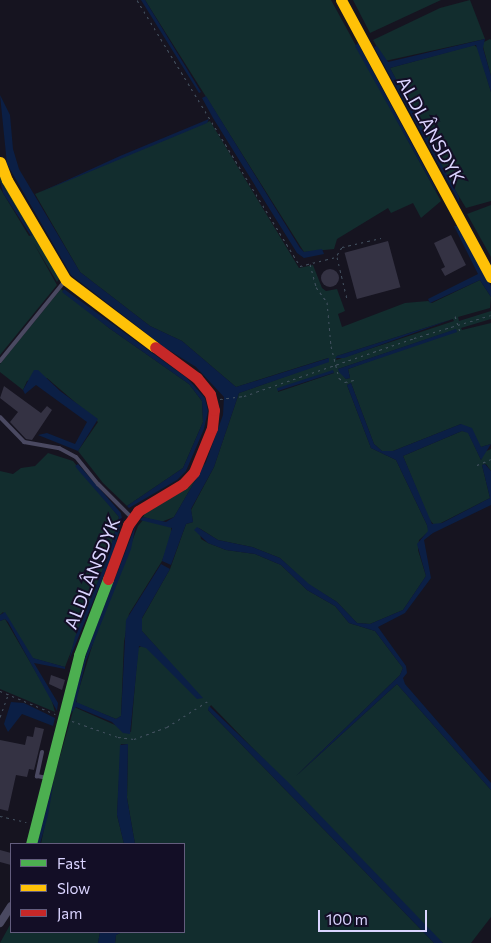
<!DOCTYPE html>
<meta charset="utf-8">
<style>
body{margin:0}
#map{position:relative;width:491px;height:943px;overflow:hidden;background:#161420;font-family:Commissioner,sans-serif}
div>[style]{position:absolute}
.green>*{inset:0;background:#122d2e}
.water>*{inset:0;background:#0b1f45;transform-origin:0 0}
.building>*{inset:0;background:#343243;transform-origin:0 0}
.round{border-radius:50%}
.path>*{height:1px;margin-top:-0.5px;transform-origin:0;background:repeating-linear-gradient(90deg,#445261 0 2.5px,transparent 0 6.5px)}
.lane>*{height:4px;margin:-2px;padding:0 2px;transform-origin:2px;border-radius:2px;background:#4a4961}
.street>*{height:8px;margin:-4px;padding:0 4px;transform-origin:4px;border-radius:4px;background:#4a4961}
.fast>*{height:11px;margin:-5.5px;padding:0 5.5px;transform-origin:5.5px;border-radius:5.5px;background:#4caf50}
.slow>*{height:11px;margin:-5.5px;padding:0 5.5px;transform-origin:5.5px;border-radius:5.5px;background:#ffc107}
.jam>*{height:11px;margin:-5.5px;padding:0 5.5px;transform-origin:5.5px;border-radius:5.5px;background:#c62828}
span{translate:-50% -50%;white-space:nowrap;text-align:center;line-height:1.15;-webkit-text-stroke:4px #130e26;paint-order:stroke}
.street-label{font-size:18px;color:#dad4ff}
.legend{position:absolute;left:10px;top:843px;width:175px;height:90px;box-sizing:border-box;background:#130e26;border:1px solid #635d7d;margin:0;padding:6px 9px;list-style:none;font-size:15px;color:#dad4ff}
.legend li{display:flex;align-items:center;gap:10px;height:25px}
.legend b{width:25px;border:1px solid #635d7d}
.scale{position:absolute;left:318px;top:910px;width:109px;height:22px;box-sizing:border-box;border:2px solid #dad4ff;border-top:0;padding-left:6px;font-size:15px;line-height:18px;white-space:nowrap;color:#dad4ff;-webkit-text-stroke:4px #130e26;paint-order:stroke}
</style>
<div id="map">
<div class="green">
<div style="clip-path:polygon(145px 0,331px 0,441px 201px,421px 218px,413px 203px,391px 213px,388px 208px,337px 239px,334px 249px,304px 252px)"></div>
<div style="clip-path:polygon(353px 0,441px 0,370px 33px)"></div>
<div style="clip-path:polygon(470px 0,485px 39px,385px 61px,373px 40px,440px 8px)"></div>
<div style="clip-path:polygon(490px 39px,491px 40px,491px 76px,482px 43px)"></div>
<div style="clip-path:polygon(474px 45px,478px 48px,491px 92px,491px 201px,466px 208px,441px 167px,390px 68px)"></div>
<div style="clip-path:polygon(evenodd,210px 121px,299px 268px,313px 265px,322px 288px,326px 291px,337px 289px,345px 311px,338px 314px,342px 327px,405px 303px,428px 301px,432px 303px,480px 280px,491px 297px,490px 308px,458px 317px,459px 321px,491px 311px,491px 319px,461px 328px,462px 330px,491px 323px,491px 444px,481px 447px,461px 424px,393px 451px,382px 451px,374px 444px,351px 383px,347px 385px,371px 448px,396px 460px,427px 525px,429px 531px,419px 540px,418px 550px,426px 576px,403px 610px,370px 624px,357px 623px,337px 602px,308px 584px,280px 558px,252px 547px,218px 540px,199px 528px,201px 539px,208px 543px,226px 550px,255px 554px,281px 565px,307px 590px,335px 606px,349px 623px,375px 631px,403px 668px,400px 675px,296px 776px,397px 684px,491px 790px,491px 917px,471px 943px,443px 943px,436px 937px,211px 705px,208px 710px,434px 943px,115px 943px,116px 935px,122px 932px,184px 932px,184px 844px,135px 844px,127px 798px,128px 744px,121px 744px,117px 815px,124px 844px,41px 844px,55px 774px,74px 707px,131px 732px,138px 648px,142px 646px,160px 651px,142px 631px,140px 622px,170px 569px,186px 524px,193px 522px,191px 510px,214px 467px,239px 393px,329px 361px,328px 358px,236px 387px,182px 341px,150px 326px,80px 272px,35px 194px,210px 121px,453px 319px,454px 321px,336px 360px,337px 356px,453px 319px,210px 121px,457px 329px,348px 369px,350px 378px,346px 379px,338px 369px,457px 329px,210px 121px,333px 371px,334px 373px,278px 392px,278px 389px,333px 371px)"></div>
<div style="clip-path:polygon(0 169px,60px 277px,57px 282px,33px 242px,57px 285px,0 355px,0 188px,29px 236px,32px 235px,0 181px)"></div>
<div style="clip-path:polygon(491px 205px,491px 257px,467px 214px)"></div>
<div style="clip-path:polygon(61px 289px,109px 328px,189px 384px,202px 401px,203px 422px,183px 468px,127px 506px,103px 483px,78px 451px,98px 422px,47px 378px,27px 381px,23px 390px,0 372px,0 364px)"></div>
<div style="clip-path:polygon(462px 431px,468px 432px,481px 460px,484px 452px,491px 449px,491px 471px,486px 464px,482px 465px,490px 498px,435px 526px,429px 519px,403px 456px)"></div>
<div style="clip-path:polygon(48px 453px,73px 461px,119px 517px,108px 557px,65px 667px,32px 658px,3px 612px,0 615px,0 471px,13px 474px,21px 468px,35px 466px)"></div>
<div style="clip-path:polygon(206px 462px,174px 517px,161px 522px,143px 517px,147px 510px,193px 478px)"></div>
<div style="clip-path:polygon(143px 520px,171px 527px,171px 538px,162px 561px,129px 614px,124px 642px,121px 716px,116px 719px,77px 703px,76px 699px,93px 643px,138px 526px)"></div>
<div style="clip-path:polygon(5px 619px,51px 698px,55px 712px,0 689px,0 621px)"></div>
<div style="clip-path:polygon(11px 923px,11px 932px,100px 932px,98px 943px,0 943px)"></div>
</div>
<div class="water">
<div style="clip-path:polygon(141px 0,145px 0,201px 92px,199px 93px)"></div>
<div style="clip-path:polygon(485px 39px,483px 48px,491px 76px,491px 92px,476px 45px,390px 68px,459px 197px,459px 202px,374px 47px,377px 46px,388px 62px)"></div>
<div style="clip-path:polygon(358px 43px,435px 187px,437px 193px,355px 46px)"></div>
<div style="clip-path:polygon(0 95px,10px 115px,13px 149px,19px 169px,80px 272px,150px 326px,182px 341px,236px 387px,329px 358px,329px 362px,239px 393px,214px 467px,191px 509px,193px 522px,186px 524px,171px 565px,162px 561px,172px 528px,140px 520px,143px 517px,166px 522px,174px 517px,206px 462px,223px 415px,224px 397px,196px 367px,164px 347px,71px 275px,7px 164px)"></div>
<div style="clip-path:polygon(206px 96px,300px 248px,304px 252px,322px 249px,324px 254px,304px 258px,297px 253px,213px 118px,202px 98px)"></div>
<div style="clip-path:polygon(209px 119px,207px 123px,41px 192px,120px 156px)"></div>
<div style="clip-path:polygon(0 181px,32px 235px,31px 236px,3px 193px)"></div>
<div style="clip-path:polygon(454px 226px,458px 226px,491px 286px,491px 297px,480px 280px,430px 303px,428px 299px,478px 274px)"></div>
<div style="clip-path:polygon(64px 289px,187px 378px,205px 398px,208px 411px,204px 429px,186px 471px,177px 480px,129px 508px,127px 506px,183px 468px,203px 422px,202px 401px,189px 384px,109px 328px,62px 292px)"></div>
<div style="clip-path:polygon(453px 319px,344px 358px,335px 358px,337px 356px)"></div>
<div style="clip-path:polygon(456px 329px,457px 332px,348px 369px,350px 378px,346px 379px,339px 372px,338px 369px)"></div>
<div style="clip-path:polygon(34px 370px,38px 370px,60px 391px,98px 419px,78px 451px,38px 435px,47px 433px,75px 444px,87px 422px,36px 385px,25px 394px,23px 390px)"></div>
<div style="left:333px;top:370px;width:3px;height:59px;rotate:72deg"></div>
<div style="clip-path:polygon(351px 383px,374px 444px,382px 451px,393px 451px,461px 424px,472px 428px,481px 447px,491px 444px,481px 460px,468px 433px,462px 431px,403px 456px,432px 524px,442px 523px,490px 498px,482px 465px,485px 464px,491px 471px,491px 505px,433px 533px,424px 540px,431px 578px,405px 613px,378px 627px,406px 666px,407px 673px,403px 678px,405px 684px,491px 783px,491px 790px,397px 684px,296px 776px,400px 675px,403px 668px,375px 631px,349px 623px,335px 606px,307px 590px,281px 565px,255px 554px,226px 550px,208px 543px,194px 530px,197px 527px,218px 540px,252px 547px,280px 558px,309px 584px,337px 602px,357px 623px,370px 624px,403px 610px,426px 576px,417px 544px,428px 531px,427px 525px,396px 460px,371px 448px,347px 385px)"></div>
<div style="clip-path:polygon(78px 464px,121px 513px,122px 519px,114px 551px,69px 660px,75px 637px,108px 557px,119px 517px,79px 471px,75px 466px)"></div>
<div style="clip-path:polygon(136px 524px,131px 549px,86px 661px,76px 702px,116px 719px,121px 716px,126px 620px,161px 564px,170px 569px,142px 618px,142px 631px,203px 698px,197px 699px,146px 648px,139px 646px,130px 734px,123px 733px,112px 722px,76px 707px,69px 716px,88px 648px)"></div>
<div style="clip-path:polygon(5px 612px,33px 658px,65px 667px,65px 669px,34px 663px,58px 703px,57px 711px,8px 622px,5px 619px,0 621px,0 615px)"></div>
<div style="clip-path:polygon(11px 702px,24px 703px,55px 718px,53px 726px,22px 714px,8px 732px,4px 724px)"></div>
<div style="clip-path:polygon(209px 706px,288px 782px,443px 943px,434px 943px,208px 710px)"></div>
<div style="clip-path:polygon(128px 744px,127px 798px,135px 844px,124px 844px,117px 815px,120px 745px)"></div>
<div style="clip-path:polygon(54px 780px,48px 815px,40px 844px,37px 844px)"></div>
<div style="clip-path:polygon(100px 932px,122px 932px,116px 935px,115px 943px,98px 943px)"></div>
</div>
<div class="building">
<div style="clip-path:polygon(451px 235px,466px 265px,445px 276px,441px 269px,445px 267px,434px 243px)"></div>
<div style="left:388px;top:241px;width:48px;height:45px;rotate:75deg"></div>
<div class="round" style="left:321px;top:269px;width:18px;height:18px"></div>
<div style="clip-path:polygon(4px 386px,41px 413px,47px 406px,52px 410px,32px 440px,26px 439px,10px 422px,18px 412px,0 398px)"></div>
<div style="clip-path:polygon(51px 675px,65px 680px,62px 690px,49px 684px)"></div>
<div style="clip-path:polygon(35px 727px,44px 729px,34px 770px,29px 769px,27px 777px,16px 775px,8px 811px,0 809px,0 740px,25px 745px,27px 736px,33px 737px)"></div>
<div style="clip-path:polygon(0 850px,11px 853px,11px 865px,0 862px)"></div>
</div>
<div class="path">
<div style="left:137px;top:0;width:312px;rotate:58.5deg"></div>
<div style="left:300px;top:266px;width:38px;rotate:-14deg"></div>
<div style="left:337px;top:257px;width:43px;rotate:76.6deg"></div>
<div style="left:337px;top:255px;width:9px;rotate:-58deg"></div>
<div style="left:342px;top:247px;width:40px;rotate:-13deg"></div>
<div style="left:310px;top:264px;width:24px;rotate:75deg"></div>
<div style="left:316px;top:287px;width:19px;rotate:54deg"></div>
<div style="left:327px;top:302px;width:44px;rotate:84.8deg"></div>
<div style="left:331px;top:346px;width:33px;rotate:76deg"></div>
<div style="left:339px;top:378px;width:7px;rotate:34deg"></div>
<div style="left:345px;top:382px;width:9px;rotate:-13deg"></div>
<div style="left:455px;top:316px;width:19px;rotate:72deg"></div>
<div style="left:220px;top:399px;width:24px;rotate:-7deg"></div>
<div style="left:244px;top:396px;width:180px;rotate:-18.8deg"></div>
<div style="left:414px;top:338px;width:80px;rotate:-16.6deg"></div>
<div style="left:477px;top:465px;width:15px;rotate:-23deg"></div>
<div style="left:0;top:691px;width:60px;rotate:22.7deg"></div>
<div style="left:0;top:717px;width:23px;rotate:-70deg"></div>
<div style="left:72px;top:721px;width:49px;rotate:19.2deg"></div>
<div style="left:118px;top:737px;width:16px;rotate:7deg"></div>
<div style="left:134px;top:739px;width:35px;rotate:-20deg"></div>
<div style="left:167px;top:727px;width:52px;rotate:-32.5deg"></div>
<div style="left:0;top:816px;width:27px;rotate:13deg"></div>
</div>
<div class="lane">
<div style="left:0;top:361px;width:102px;rotate:-51deg"></div>
<div style="left:0;top:417px;width:35px;rotate:46deg"></div>
<div style="left:24px;top:442px;width:36px;rotate:10deg"></div>
<div style="left:59px;top:448px;width:19px;rotate:28deg"></div>
<div style="left:76px;top:457px;width:35px;rotate:51deg"></div>
<div style="left:98px;top:484px;width:48px;rotate:45deg"></div>
<div style="left:42px;top:752px;width:25px;rotate:102deg"></div>
<div style="left:37px;top:776px;width:10px;rotate:11deg"></div>
</div>
<div class="street">
<div style="left:0;top:923px;width:20px;rotate:-57deg"></div>
</div>
<div class="fast">
<div style="left:31px;top:844px;width:195px;rotate:-75.7deg"></div>
<div style="left:79px;top:655px;width:81px;rotate:-69.1deg"></div>
</div>
<div class="slow">
<div style="left:341px;top:0;width:315px;rotate:61.6deg"></div>
<div style="left:0;top:162px;width:19px;rotate:69deg"></div>
<div style="left:7px;top:180px;width:116px;rotate:59.5deg"></div>
<div style="left:66px;top:280px;width:111px;rotate:37deg"></div>
</div>
<div class="jam">
<div style="left:108px;top:579px;width:58px;rotate:-69.7deg"></div>
<div style="left:128px;top:525px;width:17px;rotate:-54deg"></div>
<div style="left:138px;top:511px;width:52px;rotate:-31deg"></div>
<div style="left:183px;top:484px;width:16px;rotate:-47deg"></div>
<div style="left:194px;top:472px;width:48px;rotate:-67.8deg"></div>
<div style="left:212px;top:428px;width:18px;rotate:-84deg"></div>
<div style="left:214px;top:410px;width:16px;rotate:-104deg"></div>
<div style="left:210px;top:394px;width:21px;rotate:-129deg"></div>
<div style="left:197px;top:378px;width:52px;rotate:-143.6deg"></div>
</div>
<div class="street-label">
<span style="left:431px;top:130px;rotate:61deg">ALDLÂNSDYK</span>
<span style="left:92px;top:573px;rotate:-68deg">ALDLÂNSDYK</span>
</div>
<ul class="legend">
<li><b style="height:6px;background:#4caf50"></b>Fast</li>
<li><b style="height:6px;background:#ffc107"></b>Slow</li>
<li><b style="height:6px;background:#c62828"></b>Jam</li>
</ul>
<div class="scale">100 m</div>
</div>
